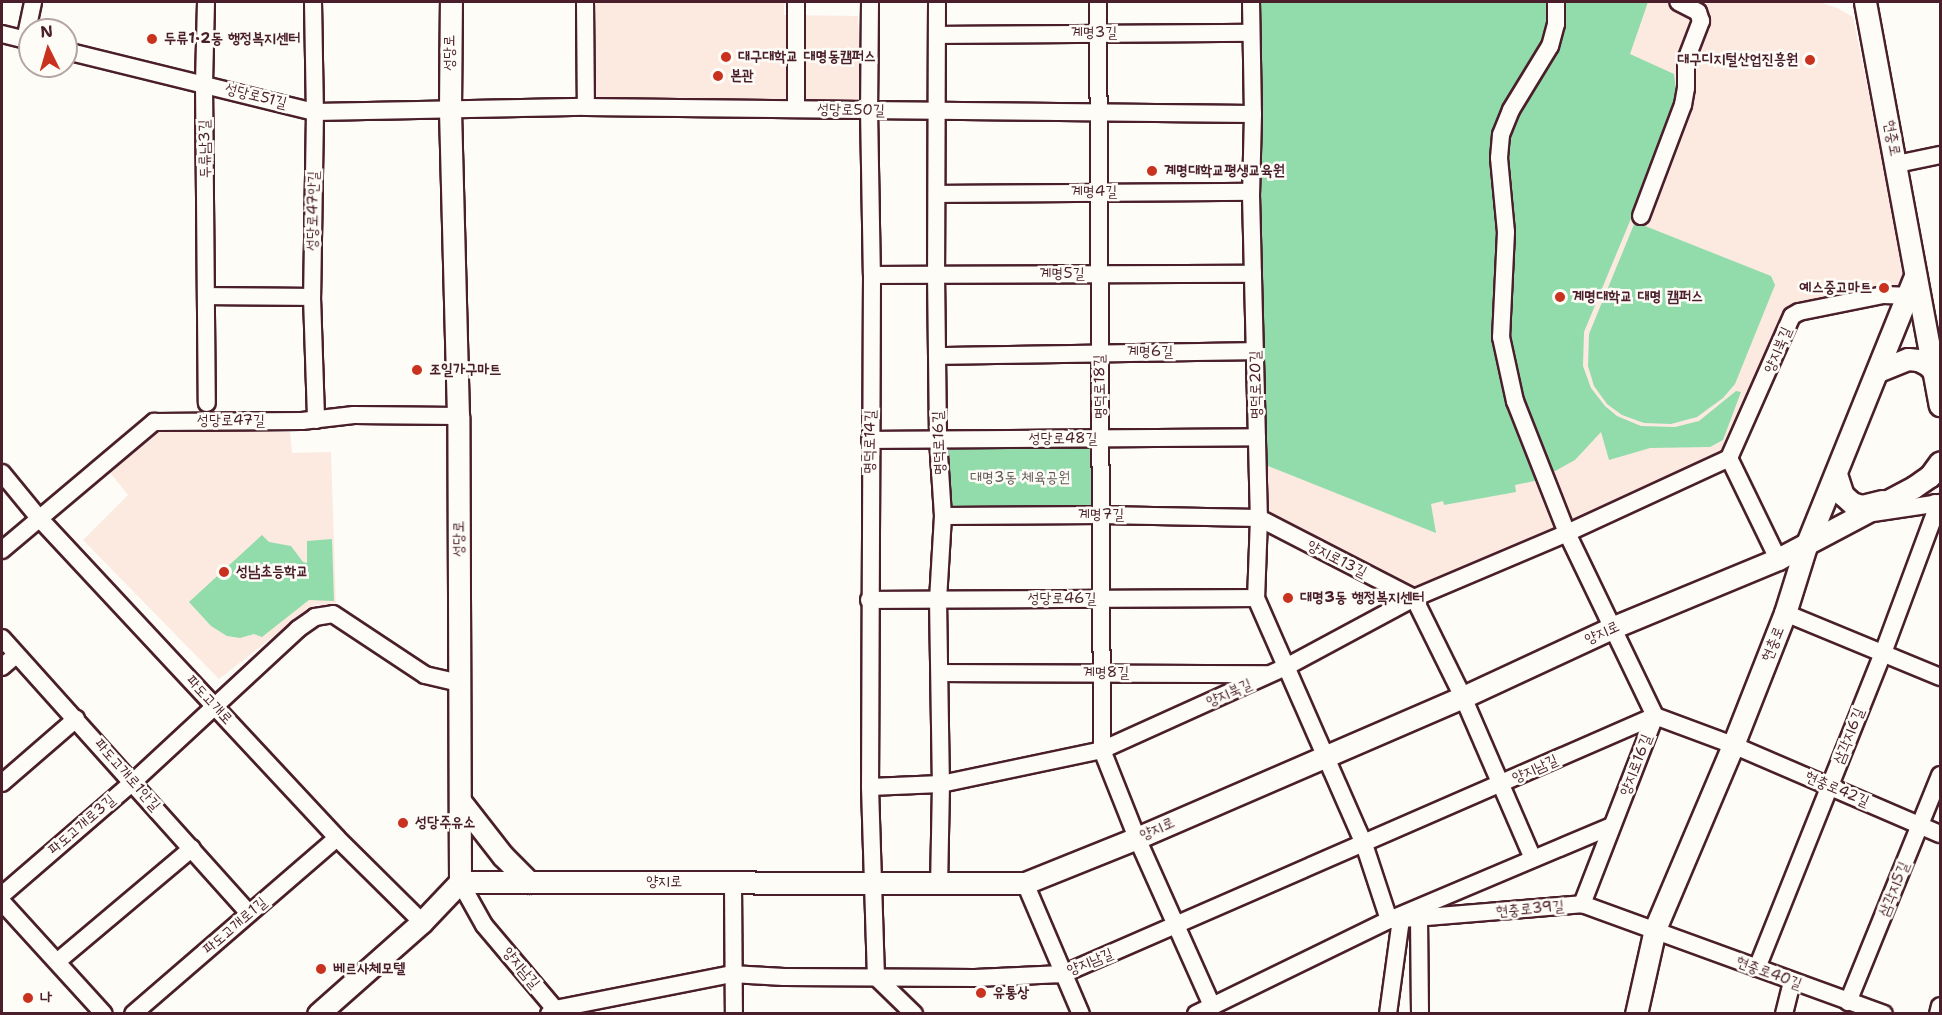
<!DOCTYPE html>
<meta charset="utf-8">
<style>
body{margin:0}
#map{position:relative;width:1942px;height:1015px;overflow:hidden;background:#fdfcf7;font-family:"Shantell Sans","Poor Story",sans-serif}
div>[style]{position:absolute}
.built>*{inset:0;background:#fceae0}
.green>*{inset:0;background:#92dbab;transform-origin:0 0}
.roads{filter:drop-shadow(2px 0 #4a1f2b) drop-shadow(-2px 0 #4a1f2b) drop-shadow(0 2px #4a1f2b) drop-shadow(0 -2px #4a1f2b)}
.minor>*{height:16px;margin:-8px;padding:0 8px;transform-origin:8px;border-radius:8px;background:#fdfcf7}
.major>*{height:21px;margin:-10.5px;padding:0 10.5px;transform-origin:10.5px;border-radius:10.5px;background:#fdfcf7}
.dots>*{width:16px;height:16px;translate:-50% -50%;box-sizing:border-box;border:3px solid #fdfcf7;border-radius:50%}
span{translate:-50% -50%;white-space:nowrap;text-align:center;line-height:1.15;-webkit-text-stroke:5px #fdfcf7;paint-order:stroke}
.street-label{font-size:15px;color:#4a1f2b}
.poi-label{font-size:15px;color:#4a1f2b;font-weight:700}
.left{translate:0 -50%;text-align:left}
.right{translate:-100% -50%;text-align:right}
.park-label{font-size:15px;color:#605751}
.frame{position:absolute;inset:0;border:3px solid #4a1f2b;pointer-events:none}
.north{position:absolute;left:18px;top:18px;width:60px;height:60px;box-sizing:border-box;background:#fdfcf7;border:2px solid #b5a4a5;border-radius:50%;rotate:355deg;font-size:16px;font-weight:700;line-height:24px;text-align:center;color:#4a1f2b}
.north::after{content:'';display:block;margin:auto;width:21px;height:27px;background:#c8321e;clip-path:polygon(50% 0,100% 100%,50% 72%,0 100%)}
</style>
<div id="map">
<div class="built">
<div style="clip-path:polygon(592px 2px,784px 2px,784px 15px,858px 16px,861px 102px,592px 98px)"></div>
<div style="clip-path:polygon(1255px 2px,1819px 2px,1837px 8px,1853px 17px,1902px 256px,1907px 283px,1905px 287px,1790px 308px,1721px 458px,1422px 588px,1411px 588px,1265px 513px)"></div>
<div style="clip-path:polygon(155px 430px,290px 432px,292px 453px,331px 452px,336px 604px,314px 605px,219px 679px,83px 540px,128px 495px,108px 470px)"></div>
</div>
<div class="green">
<div style="clip-path:polygon(1251px 2px,1648px 2px,1630px 54px,1674px 74px,1678px 105px,1584px 332px,1583px 366px,1591px 388px,1605px 406px,1617px 416px,1641px 426px,1675px 427px,1699px 421px,1736px 391px,1741px 392px,1723px 440px,1710px 447px,1650px 448px,1609px 460px,1601px 432px,1575px 460px,1539px 480px,1515px 485px,1516px 492px,1444px 505px,1443px 501px,1431px 504px,1436px 533px,1258px 462px)"></div>
<div style="clip-path:polygon(1635px 222px,1771px 276px,1775px 285px,1735px 384px,1723px 398px,1697px 417px,1671px 424px,1644px 423px,1622px 415px,1607px 404px,1594px 386px,1588px 366px,1589px 334px)"></div>
<div style="left:938px;top:439px;width:163px;height:77px"></div>
<div style="clip-path:polygon(262px 535px,269px 542px,291px 546px,303px 562px,307px 563px,307px 541px,332px 539px,334px 601px,309px 600px,262px 637px,254px 634px,240px 638px,227px 636px,211px 626px,189px 602px)"></div>
</div>
<div class="roads">
<div class="minor">
<div style="left:206px;top:2px;width:81px;rotate:91.4deg"></div>
<div style="left:204px;top:83px;width:320px;rotate:89.5deg"></div>
<div style="left:313px;top:2px;width:110px;rotate:89deg"></div>
<div style="left:315px;top:112px;width:185px;rotate:90.9deg"></div>
<div style="left:312px;top:297px;width:123px;rotate:88.1deg"></div>
<div style="left:585px;top:2px;width:105px;rotate:89.5deg"></div>
<div style="left:796px;top:2px;width:107px;rotate:90deg"></div>
<div style="left:870px;top:2px;width:107px;rotate:90.5deg"></div>
<div style="left:869px;top:109px;width:166px;rotate:89deg"></div>
<div style="left:872px;top:275px;width:512px;rotate:90.22deg"></div>
<div style="left:870px;top:787px;width:190px;rotate:88.2deg"></div>
<div style="left:876px;top:977px;width:53px;rotate:44.2deg"></div>
<div style="left:937px;top:2px;width:271px;rotate:90.2deg"></div>
<div style="left:936px;top:273px;width:166px;rotate:89.3deg"></div>
<div style="left:938px;top:439px;width:77px;rotate:86.3deg"></div>
<div style="left:943px;top:516px;width:83px;rotate:93.4deg"></div>
<div style="left:938px;top:599px;width:185px;rotate:89.1deg"></div>
<div style="left:941px;top:784px;width:100px;rotate:91.1deg"></div>
<div style="left:1098px;top:2px;width:748px;rotate:89.69deg"></div>
<div style="left:1102px;top:750px;width:95px;rotate:68.3deg"></div>
<div style="left:1137px;top:838px;width:184px;rotate:65.9deg"></div>
<div style="left:1251px;top:2px;width:112px;rotate:89deg"></div>
<div style="left:1253px;top:114px;width:81px;rotate:91.4deg"></div>
<div style="left:1251px;top:195px;width:323px;rotate:88.6deg"></div>
<div style="left:1259px;top:518px;width:80px;rotate:92.1deg"></div>
<div style="left:1256px;top:598px;width:269px;rotate:66.3deg"></div>
<div style="left:1364px;top:844px;width:80px;rotate:71.8deg"></div>
<div style="left:1389px;top:920px;width:194px;rotate:-4.7deg"></div>
<div style="left:1582px;top:904px;width:321px;rotate:20deg"></div>
<div style="left:1556px;top:2px;width:22px;rotate:90deg"></div>
<div style="left:1556px;top:24px;width:23px;rotate:105deg"></div>
<div style="left:1550px;top:46px;width:75px;rotate:121.4deg"></div>
<div style="left:1511px;top:110px;width:27px;rotate:112deg"></div>
<div style="left:1501px;top:135px;width:23px;rotate:95deg"></div>
<div style="left:1499px;top:158px;width:74px;rotate:84.6deg"></div>
<div style="left:1506px;top:232px;width:105px;rotate:92.7deg"></div>
<div style="left:1501px;top:337px;width:66px;rotate:77.7deg"></div>
<div style="left:1515px;top:401px;width:142px;rotate:68.5deg"></div>
<div style="left:1567px;top:533px;width:203px;rotate:64.3deg"></div>
<div style="left:1655px;top:716px;width:202px;rotate:111.2deg"></div>
<div style="left:2px;top:34px;width:29px;rotate:14deg"></div>
<div style="left:938px;top:35px;width:312px;rotate:-0.4deg"></div>
<div style="left:25px;top:40px;width:39px;rotate:-78deg"></div>
<div style="left:66px;top:51px;width:256px;rotate:13.8deg"></div>
<div style="left:315px;top:112px;width:271px;rotate:-1.1deg"></div>
<div style="left:586px;top:107px;width:667px;rotate:0.6deg"></div>
<div style="left:1897px;top:164px;width:44px;rotate:-11.8deg"></div>
<div style="left:937px;top:194px;width:314px;rotate:-0.4deg"></div>
<div style="left:1641px;top:216px;width:119px;rotate:-69.3deg"></div>
<div style="left:1683px;top:105px;width:17px;rotate:-80deg"></div>
<div style="left:1686px;top:88px;width:28px;rotate:-90deg"></div>
<div style="left:1686px;top:60px;width:42px;rotate:-69deg"></div>
<div style="left:1701px;top:21px;width:9px;rotate:-108deg"></div>
<div style="left:1698px;top:12px;width:22px;rotate:-153deg"></div>
<div style="left:872px;top:275px;width:381px;rotate:-0.2deg"></div>
<div style="left:206px;top:296px;width:106px;rotate:0.5deg"></div>
<div style="left:937px;top:356px;width:318px;rotate:-0.9deg"></div>
<div style="left:870px;top:440px;width:387px;rotate:-0.4deg"></div>
<div style="left:1729px;top:458px;width:112px;rotate:64.1deg"></div>
<div style="left:2px;top:473px;width:58px;rotate:50.6deg"></div>
<div style="left:39px;top:518px;width:437px;rotate:47deg"></div>
<div style="left:337px;top:838px;width:120px;rotate:44.7deg"></div>
<div style="left:1874px;top:513px;width:67px;rotate:-8.6deg"></div>
<div style="left:943px;top:516px;width:158px;rotate:-0.4deg"></div>
<div style="left:1101px;top:515px;width:158px;rotate:1.1deg"></div>
<div style="left:1259px;top:518px;width:174px;rotate:27.3deg"></div>
<div style="left:1414px;top:598px;width:110px;rotate:63.7deg"></div>
<div style="left:1463px;top:697px;width:176px;rotate:66.6deg"></div>
<div style="left:2px;top:550px;width:199px;rotate:-40.1deg"></div>
<div style="left:154px;top:422px;width:148px;rotate:-0.4deg"></div>
<div style="left:302px;top:421px;width:52px;rotate:-6.6deg"></div>
<div style="left:354px;top:415px;width:104px;rotate:0.6deg"></div>
<div style="left:869px;top:600px;width:387px;rotate:-0.3deg"></div>
<div style="left:1785px;top:613px;width:168px;rotate:22.4deg"></div>
<div style="left:2px;top:638px;width:370px;rotate:48.1deg"></div>
<div style="left:2px;top:667px;width:18px;rotate:-41deg"></div>
<div style="left:940px;top:673px;width:326px;rotate:0.2deg"></div>
<div style="left:2px;top:783px;width:98px;rotate:-40.9deg"></div>
<div style="left:870px;top:787px;width:71px;rotate:-2.4deg"></div>
<div style="left:941px;top:784px;width:165px;rotate:-11.9deg"></div>
<div style="left:1102px;top:750px;width:202px;rotate:-24.3deg"></div>
<div style="left:1286px;top:667px;width:145px;rotate:-28.3deg"></div>
<div style="left:1414px;top:598px;width:166px;rotate:-23deg"></div>
<div style="left:1567px;top:533px;width:179px;rotate:-24.8deg"></div>
<div style="left:1729px;top:458px;width:155px;rotate:-66.1deg"></div>
<div style="left:1792px;top:316px;width:8px;rotate:-30deg"></div>
<div style="left:1799px;top:312px;width:86px;rotate:-11.4deg"></div>
<div style="left:1883px;top:295px;width:24px;rotate:2deg"></div>
<div style="left:460px;top:882px;width:49px;rotate:60.8deg"></div>
<div style="left:484px;top:925px;width:110px;rotate:49.8deg"></div>
<div style="left:733px;top:883px;width:131px;rotate:89.6deg"></div>
<div style="left:1025px;top:883px;width:142px;rotate:66.9deg"></div>
<div style="left:2px;top:895px;width:173px;rotate:-40.8deg"></div>
<div style="left:133px;top:782px;width:225px;rotate:-42.8deg"></div>
<div style="left:298px;top:629px;width:21px;rotate:-35deg"></div>
<div style="left:315px;top:617px;width:18px;rotate:-9deg"></div>
<div style="left:333px;top:614px;width:110px;rotate:33.5deg"></div>
<div style="left:425px;top:675px;width:35px;rotate:13deg"></div>
<div style="left:2px;top:902px;width:151px;rotate:47.7deg"></div>
<div style="left:1419px;top:917px;width:97px;rotate:89.4deg"></div>
<div style="left:58px;top:961px;width:175px;rotate:-40.1deg"></div>
<div style="left:1757px;top:968px;width:339px;rotate:-68.2deg"></div>
<div style="left:1883px;top:653px;width:149px;rotate:-69.6deg"></div>
<div style="left:1935px;top:513px;width:10px;rotate:-90deg"></div>
<div style="left:1848px;top:1002px;width:245px;rotate:-67.9deg"></div>
<div style="left:133px;top:1014px;width:269px;rotate:-40.8deg"></div>
<div style="left:549px;top:1014px;width:8px;rotate:-40deg"></div>
<div style="left:555px;top:1009px;width:179px;rotate:-11.2deg"></div>
<div style="left:731px;top:974px;width:53px;rotate:3.2deg"></div>
<div style="left:784px;top:977px;width:191px;rotate:0.3deg"></div>
<div style="left:975px;top:978px;width:88px;rotate:-2.6deg"></div>
<div style="left:1063px;top:974px;width:646px;rotate:-23.55deg"></div>
<div style="left:1655px;top:716px;width:83px;rotate:20.4deg"></div>
<div style="left:1733px;top:745px;width:225px;rotate:23.3deg"></div>
<div style="left:1196px;top:1014px;width:215px;rotate:-26deg"></div>
<div style="left:1389px;top:920px;width:242px;rotate:-22.9deg"></div>
<div style="left:1388px;top:1014px;width:96px;rotate:-82.2deg"></div>
<div style="left:1784px;top:1014px;width:34px;rotate:-76deg"></div>
<div style="left:1938px;top:1014px;width:8px;rotate:-76deg"></div>
</div>
<div class="major">
<div style="left:1865px;top:2px;width:410px;rotate:79.5deg"></div>
<div style="left:1878px;top:371px;width:32px;rotate:-22deg"></div>
<div style="left:1908px;top:359px;width:10px;rotate:6deg"></div>
<div style="left:1918px;top:360px;width:11px;rotate:27deg"></div>
<div style="left:1928px;top:365px;width:12px;rotate:48deg"></div>
<div style="left:1836px;top:474px;width:22px;rotate:72deg"></div>
<div style="left:1843px;top:495px;width:12px;rotate:42deg"></div>
<div style="left:1852px;top:503px;width:10px;rotate:17deg"></div>
<div style="left:1862px;top:506px;width:21px;rotate:-14deg"></div>
<div style="left:460px;top:801px;width:70px;rotate:52deg"></div>
<div style="left:503px;top:856px;width:37px;rotate:45deg"></div>
<div style="left:460px;top:882px;width:565px;rotate:0.1deg"></div>
<div style="left:1025px;top:883px;width:121px;rotate:-21.9deg"></div>
<div style="left:1137px;top:838px;width:355px;rotate:-23.4deg"></div>
<div style="left:1463px;top:697px;width:166px;rotate:-24.9deg"></div>
<div style="left:1614px;top:627px;width:178px;rotate:-22.5deg"></div>
<div style="left:1778px;top:559px;width:154px;rotate:-27.9deg"></div>
<div style="left:1914px;top:487px;width:19px;rotate:-35deg"></div>
<div style="left:1930px;top:476px;width:17px;rotate:-54deg"></div>
<div style="left:318px;top:1014px;width:139px;rotate:-41.5deg"></div>
<div style="left:422px;top:922px;width:55px;rotate:-46.5deg"></div>
<div style="left:460px;top:882px;width:466px;rotate:-90.2deg"></div>
<div style="left:458px;top:416px;width:306px;rotate:-91.5deg"></div>
<div style="left:450px;top:110px;width:108px;rotate:-89.5deg"></div>
<div style="left:1636px;top:1014px;width:87px;rotate:-77.4deg"></div>
<div style="left:1655px;top:929px;width:200px;rotate:-67deg"></div>
<div style="left:1733px;top:745px;width:142px;rotate:-68.5deg"></div>
<div style="left:1785px;top:613px;width:70px;rotate:-72.6deg"></div>
<div style="left:1806px;top:546px;width:291px;rotate:-68deg"></div>
</div>
</div>
<div class="dots">
<div style="left:152px;top:39px;background:#c8321e"></div>
<div style="left:726px;top:57px;background:#c8321e"></div>
<div style="left:1810px;top:60px;background:#c8321e"></div>
<div style="left:718px;top:76px;background:#c8321e"></div>
<div style="left:1152px;top:171px;background:#c8321e"></div>
<div style="left:1884px;top:288px;background:#c8321e"></div>
<div style="left:1560px;top:297px;background:#c8321e"></div>
<div style="left:417px;top:370px;background:#c8321e"></div>
<div style="left:224px;top:572px;background:#c8321e"></div>
<div style="left:1288px;top:598px;background:#c8321e"></div>
<div style="left:403px;top:823px;background:#c8321e"></div>
<div style="left:321px;top:969px;background:#c8321e"></div>
<div style="left:981px;top:993px;background:#c8321e"></div>
<div style="left:28px;top:998px;background:#c8321e"></div>
</div>
<div class="street-label">
<span style="left:1094px;top:33px">계명3길</span>
<span style="left:450px;top:53px;rotate:-90deg">성당로</span>
<span style="left:256px;top:96px;rotate:14deg">성당로51길</span>
<span style="left:851px;top:110px;rotate:1deg">성당로50길</span>
<span style="left:1892px;top:138px;rotate:79deg">현충로</span>
<span style="left:205px;top:149px;rotate:-91deg">두류남3길</span>
<span style="left:1094px;top:192px">계명4길</span>
<span style="left:313px;top:211px;rotate:-89deg">성당로47안길</span>
<span style="left:1062px;top:274px">계명5길</span>
<span style="left:1778px;top:350px;rotate:-67deg">양지북길</span>
<span style="left:1150px;top:352px">계명6길</span>
<span style="left:1256px;top:385px;rotate:-91deg">명덕로20길</span>
<span style="left:1100px;top:387px;rotate:-91deg">명덕로18길</span>
<span style="left:231px;top:421px">성당로47길</span>
<span style="left:1063px;top:439px">성당로48길</span>
<span style="left:870px;top:442px;rotate:-89deg">명덕로14길</span>
<span style="left:939px;top:443px;rotate:-92deg">명덕로16길</span>
<span style="left:1101px;top:515px">계명7길</span>
<span style="left:459px;top:539px;rotate:-90deg">성당로</span>
<span style="left:1337px;top:559px;rotate:27deg">양지로13길</span>
<span style="left:1062px;top:599px">성당로46길</span>
<span style="left:1602px;top:633px;rotate:-24deg">양지로</span>
<span style="left:1773px;top:644px;rotate:-68deg">현충로</span>
<span style="left:1106px;top:673px">계명8길</span>
<span style="left:1229px;top:693px;rotate:-24deg">양지북길</span>
<span style="left:209px;top:700px;rotate:47deg">파도고개로</span>
<span style="left:1849px;top:736px;rotate:-68deg">삼각지6길</span>
<span style="left:1636px;top:765px;rotate:-69deg">양지로16길</span>
<span style="left:1535px;top:769px;rotate:-24deg">양지남길</span>
<span style="left:127px;top:775px;rotate:48deg">파도고개로1안길</span>
<span style="left:1837px;top:789px;rotate:23deg">현충로42길</span>
<span style="left:82px;top:825px;rotate:-41deg">파도고개로3길</span>
<span style="left:1157px;top:829px;rotate:-24deg">양지로</span>
<span style="left:664px;top:882px">양지로</span>
<span style="left:1894px;top:889px;rotate:-68deg">삼각지5길</span>
<span style="left:1530px;top:909px;rotate:-5deg">현충로39길</span>
<span style="left:235px;top:926px;rotate:-41deg">파도고개로1길</span>
<span style="left:1090px;top:962px;rotate:-22deg">양지남길</span>
<span style="left:521px;top:968px;rotate:50deg">양지남길</span>
<span style="left:1769px;top:973px;rotate:20deg">현충로40길</span>
</div>
<div class="poi-label">
<span class="left" style="left:164px;top:39px">두류1·2동 행정복지센터</span>
<span class="left" style="left:738px;top:57px">대구대학교 대명동캠퍼스</span>
<span class="right" style="left:1798px;top:60px">대구디지털산업진흥원</span>
<span class="left" style="left:730px;top:76px">본관</span>
<span class="left" style="left:1164px;top:171px">계명대학교평생교육원</span>
<span class="right" style="left:1872px;top:288px">예스중고마트</span>
<span class="left" style="left:1572px;top:297px">계명대학교 대명 캠퍼스</span>
<span class="left" style="left:429px;top:370px">조일가구마트</span>
<span class="left" style="left:236px;top:572px">성남초등학교</span>
<span class="left" style="left:1300px;top:598px">대명3동 행정복지센터</span>
<span class="left" style="left:415px;top:823px">성당주유소</span>
<span class="left" style="left:333px;top:969px">베르사체모텔</span>
<span class="left" style="left:993px;top:993px">유통상</span>
<span class="left" style="left:40px;top:998px">나</span>
</div>
<div class="park-label">
<span style="left:1020px;top:478px">대명3동 체육공원</span>
</div>
<div class="frame"></div>
<div class="north">N</div>
</div>
